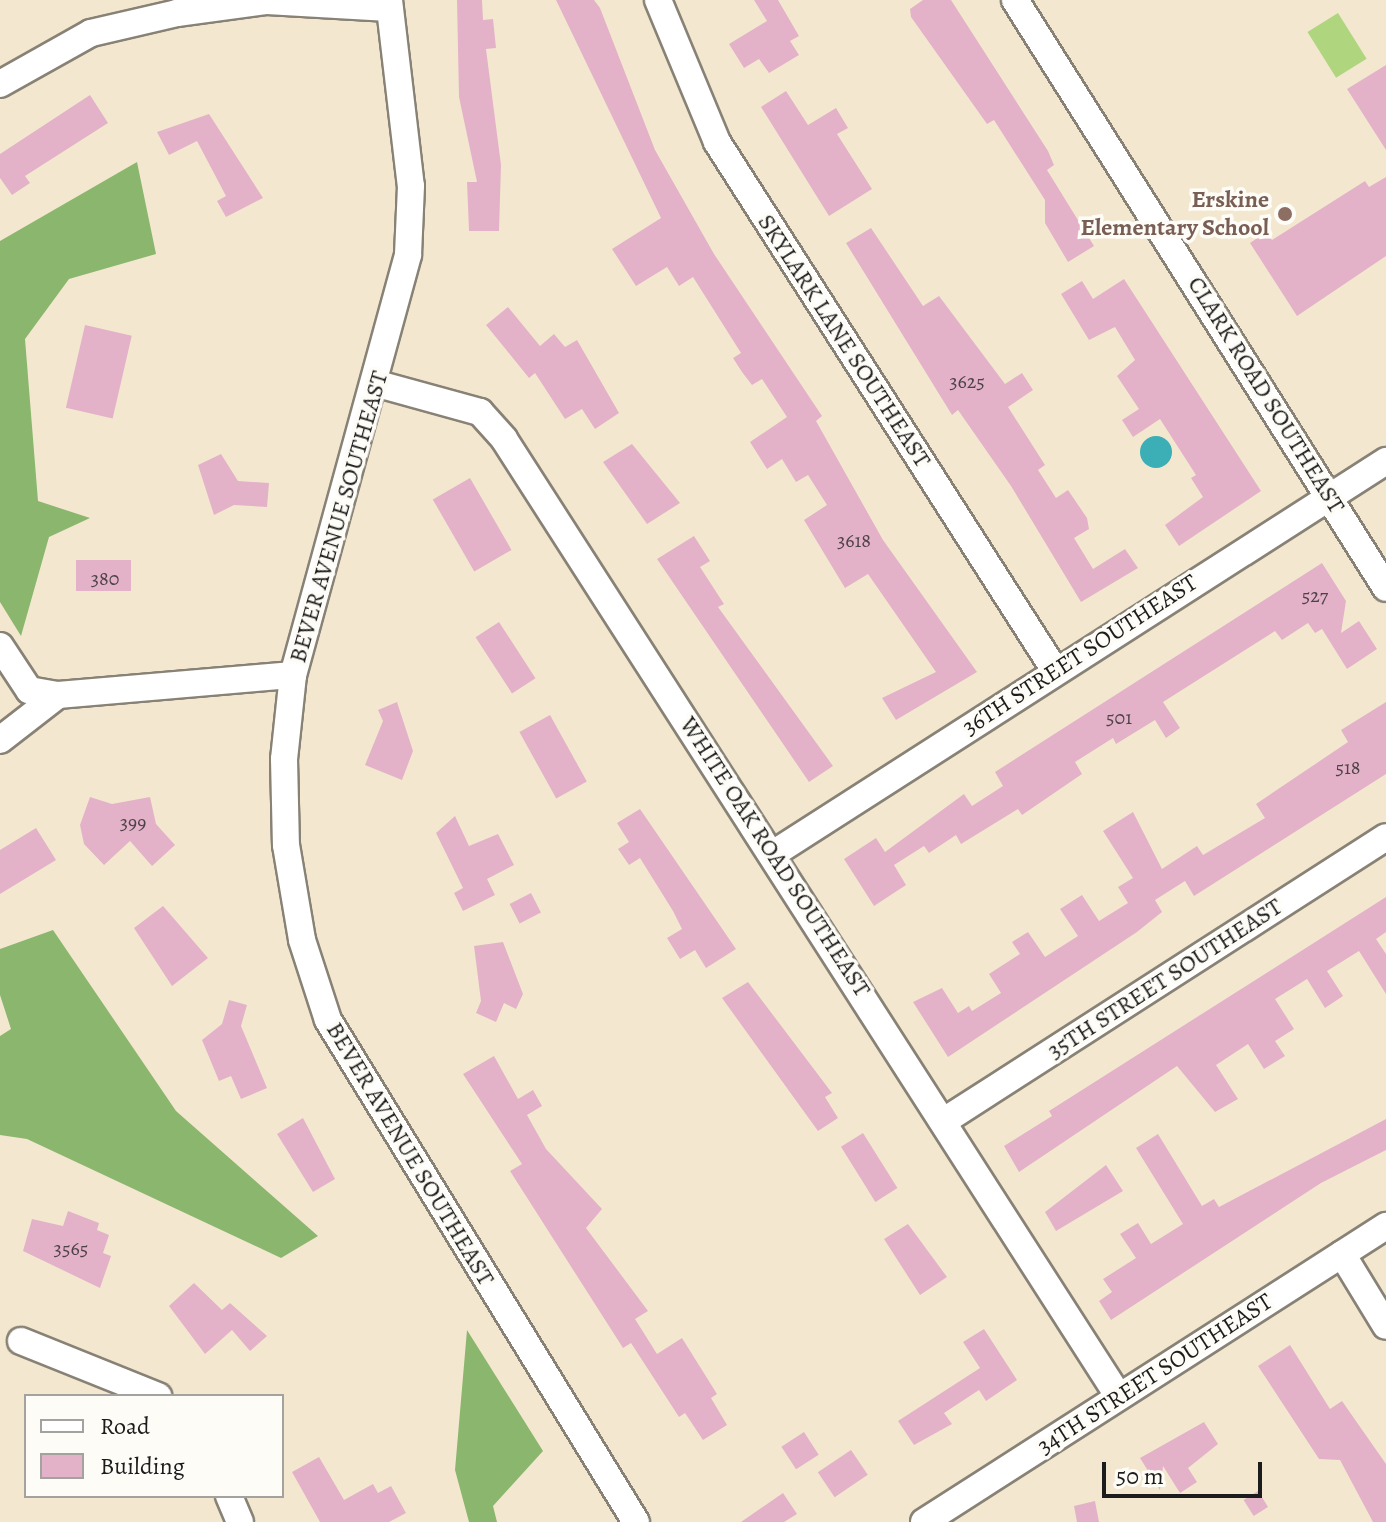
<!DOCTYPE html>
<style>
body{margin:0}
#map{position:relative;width:1386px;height:1522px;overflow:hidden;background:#f3e8cf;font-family:Alegreya,serif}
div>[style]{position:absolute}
.green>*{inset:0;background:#afd57f;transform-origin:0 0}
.forest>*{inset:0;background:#8bb66e}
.water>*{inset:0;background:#3caeb5}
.round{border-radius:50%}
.building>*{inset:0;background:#e3b2c9;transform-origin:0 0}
.roads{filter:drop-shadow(2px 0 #888276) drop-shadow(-2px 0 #888276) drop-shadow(0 2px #888276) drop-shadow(0 -2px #888276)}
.minor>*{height:26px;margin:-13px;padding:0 13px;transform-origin:13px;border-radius:13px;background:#fff}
.dots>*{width:22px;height:22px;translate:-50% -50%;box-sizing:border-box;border:4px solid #fdfcf7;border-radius:50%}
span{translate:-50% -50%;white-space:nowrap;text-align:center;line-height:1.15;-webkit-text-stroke:7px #fdfcf7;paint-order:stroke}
.number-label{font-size:20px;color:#4e4247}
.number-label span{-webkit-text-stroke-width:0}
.education-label{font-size:24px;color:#785e54;font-weight:700}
.right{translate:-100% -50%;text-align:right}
.street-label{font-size:24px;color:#1c1c1c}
.legend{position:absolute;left:24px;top:1394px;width:260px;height:104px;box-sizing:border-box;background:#fdfcf7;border:2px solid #a3a29f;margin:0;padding:10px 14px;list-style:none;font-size:24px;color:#1c1c1c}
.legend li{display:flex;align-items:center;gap:16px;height:40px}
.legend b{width:40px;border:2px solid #a3a29f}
.scale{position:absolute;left:1102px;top:1462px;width:160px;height:36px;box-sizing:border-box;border:4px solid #1c1c1c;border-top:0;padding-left:10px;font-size:24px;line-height:28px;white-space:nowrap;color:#1c1c1c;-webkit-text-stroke:6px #fdfcf7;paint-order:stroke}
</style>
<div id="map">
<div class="green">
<div style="left:1338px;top:13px;width:54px;height:36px;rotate:58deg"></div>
</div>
<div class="forest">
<div style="clip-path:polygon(137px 162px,156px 254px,69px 279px,25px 339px,38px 501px,90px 518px,49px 537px,21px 636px,0 602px,0 241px)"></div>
<div style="clip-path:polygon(53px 930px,176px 1111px,318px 1236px,281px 1258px,27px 1139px,0 1135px,0 1036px,11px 1029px,0 995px,0 949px)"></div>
<div style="clip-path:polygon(467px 1330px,543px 1451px,493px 1506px,497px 1522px,469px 1522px,455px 1470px)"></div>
</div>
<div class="water">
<div class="round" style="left:1140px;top:436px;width:32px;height:32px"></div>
</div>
<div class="building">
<div style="clip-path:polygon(457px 0,482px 0,483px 20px,493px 19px,496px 48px,486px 49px,501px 165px,499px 231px,469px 231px,467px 182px,477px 182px,459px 97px)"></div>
<div style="clip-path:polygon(556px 0,594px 0,600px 8px,655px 150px,714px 254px,822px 416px,816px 421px,883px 540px,977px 672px,896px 720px,882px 698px,936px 672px,868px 574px,845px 588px,804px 520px,827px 505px,808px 475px,796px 482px,782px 459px,767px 469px,750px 442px,787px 417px,762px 379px,752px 385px,742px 372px,733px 358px,741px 353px,693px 277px,679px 286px,667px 267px,636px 286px,612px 249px,661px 218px)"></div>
<div style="clip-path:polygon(754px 0,778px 0,799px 36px,790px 41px,799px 55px,769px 73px,759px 59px,744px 68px,729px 44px,767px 21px)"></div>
<div style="clip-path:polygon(923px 0,951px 0,1048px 151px,1054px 165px,1047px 170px,1094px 246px,1068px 262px,1045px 223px,1045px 200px,994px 120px,987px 124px,911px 17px,910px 9px)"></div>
<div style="clip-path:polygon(1386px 65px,1386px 150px,1347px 89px)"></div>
<div style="clip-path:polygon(786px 91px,808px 125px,836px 108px,848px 128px,837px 134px,872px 189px,829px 216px,761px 107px)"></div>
<div style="clip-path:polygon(90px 95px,108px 123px,25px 176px,30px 183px,12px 195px,0 178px,0 154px)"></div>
<div style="clip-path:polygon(209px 114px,263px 198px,226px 217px,217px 201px,226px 196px,197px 141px,169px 155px,157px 132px)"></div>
<div style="clip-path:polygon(1386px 177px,1386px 256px,1297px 316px,1250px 243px,1266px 232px,1272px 240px,1365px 181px,1369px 187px)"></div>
<div style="clip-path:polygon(871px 228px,923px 306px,939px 296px,1005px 384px,1022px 373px,1033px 390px,1008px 407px,1045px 465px,1038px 470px,1056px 498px,1068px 490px,1087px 518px,1089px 529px,1074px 538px,1093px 569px,1125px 549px,1138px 568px,1081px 602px,1011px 486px,958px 410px,952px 415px,846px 243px)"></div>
<div style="clip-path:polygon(1124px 279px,1261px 491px,1179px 546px,1165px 525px,1203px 497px,1191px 478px,1196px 475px,1160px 419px,1133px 437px,1122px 420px,1139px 409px,1117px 376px,1135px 360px,1115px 327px,1089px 340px,1061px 294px,1082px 281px,1093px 299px)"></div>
<div style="clip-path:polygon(508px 307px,540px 346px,554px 334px,565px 347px,577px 340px,619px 413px,595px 429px,582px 409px,565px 419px,535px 373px,529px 378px,486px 325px)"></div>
<div style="left:85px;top:325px;width:48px;height:85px;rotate:13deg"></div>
<div style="clip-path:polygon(632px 444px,680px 503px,647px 524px,603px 462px)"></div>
<div style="clip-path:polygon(221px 454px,238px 481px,269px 483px,267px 507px,234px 505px,214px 515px,198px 465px)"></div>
<div style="left:470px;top:478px;width:83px;height:43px;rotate:60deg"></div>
<div style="clip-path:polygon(694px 536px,710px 561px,700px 567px,724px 604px,718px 607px,833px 766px,809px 782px,657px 559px)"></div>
<div style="left:76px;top:560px;width:55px;height:31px"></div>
<div style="clip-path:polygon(1322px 563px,1346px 601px,1341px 633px,1359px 621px,1377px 649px,1347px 669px,1322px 629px,1315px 633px,1308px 623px,1282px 640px,1275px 631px,1163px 702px,1180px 728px,1166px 738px,1155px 720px,1116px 744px,1113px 738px,1075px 762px,1082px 774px,1022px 815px,1018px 809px,961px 844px,956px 835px,929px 853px,924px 846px,894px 865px,906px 885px,874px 906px,844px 859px,876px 838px,885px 852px,964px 794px,972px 806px,1003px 786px,995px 772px)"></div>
<div style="left:499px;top:622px;width:67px;height:28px;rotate:57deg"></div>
<div style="clip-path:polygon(397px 702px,413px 751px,402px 780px,365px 765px,383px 721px,378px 710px)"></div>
<div style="clip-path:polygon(1386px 702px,1386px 774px,1194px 896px,1185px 881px,1155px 900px,1162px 912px,1137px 932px,948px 1057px,913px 1002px,942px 988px,958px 1013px,969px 1006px,972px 1011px,1001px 993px,989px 974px,1020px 954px,1012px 942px,1028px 932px,1045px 957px,1078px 936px,1060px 909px,1082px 895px,1099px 921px,1128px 903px,1118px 887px,1133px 878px,1103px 831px,1133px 812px,1162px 869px,1197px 846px,1203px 855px,1265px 818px,1256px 804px,1348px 742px,1341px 730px)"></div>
<div style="left:550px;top:715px;width:76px;height:35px;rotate:61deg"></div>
<div style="clip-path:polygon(90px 797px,112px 804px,150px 797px,156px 824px,175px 845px,152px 866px,130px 841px,104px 865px,84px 844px,80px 825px)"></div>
<div style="clip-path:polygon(640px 809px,736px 949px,706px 968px,695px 950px,680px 959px,667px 938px,682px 929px,673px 911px,640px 858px,629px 865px,618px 849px,629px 842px,617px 823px)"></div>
<div style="clip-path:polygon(455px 816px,469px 846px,498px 834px,514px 865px,487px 879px,495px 895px,463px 911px,454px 893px,463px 888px,436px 833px)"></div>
<div style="clip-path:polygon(36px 828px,56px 860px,0 894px,0 850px)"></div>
<div style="left:531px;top:893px;width:22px;height:24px;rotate:63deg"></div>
<div style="clip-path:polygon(1386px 897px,1386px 932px,1376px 939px,1386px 954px,1386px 994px,1359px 951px,1327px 971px,1343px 996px,1325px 1008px,1307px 979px,1275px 999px,1294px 1029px,1275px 1041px,1285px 1056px,1264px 1069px,1248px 1044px,1216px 1065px,1238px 1099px,1215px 1112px,1177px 1066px,1019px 1172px,1004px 1146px,1052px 1116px,1049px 1111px)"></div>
<div style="clip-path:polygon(163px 906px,208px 958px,172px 986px,134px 928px)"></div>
<div style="clip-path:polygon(503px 942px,523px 994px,516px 1009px,504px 1003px,496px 1022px,476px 1013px,481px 1001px,474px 946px)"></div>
<div style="clip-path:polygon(748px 982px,832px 1093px,825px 1097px,838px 1118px,818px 1131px,722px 998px)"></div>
<div style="clip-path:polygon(229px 1000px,247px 1005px,241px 1026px,267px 1088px,241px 1099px,231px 1076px,219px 1081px,202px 1040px,222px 1024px)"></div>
<div style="clip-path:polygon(494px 1056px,518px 1099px,533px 1090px,542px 1106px,527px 1115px,546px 1149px,602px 1209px,586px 1228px,648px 1311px,635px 1319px,657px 1354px,682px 1338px,717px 1394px,711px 1398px,727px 1425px,703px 1440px,685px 1413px,679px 1417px,631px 1343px,623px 1348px,510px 1171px,522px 1164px,463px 1074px)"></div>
<div style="clip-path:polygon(303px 1118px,335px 1179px,313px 1192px,277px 1134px)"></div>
<div style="clip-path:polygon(1386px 1119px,1386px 1150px,1321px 1183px,1111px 1320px,1099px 1301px,1112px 1292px,1103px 1279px,1136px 1258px,1120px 1234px,1138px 1223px,1151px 1244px,1183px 1224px,1136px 1148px,1158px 1134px,1202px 1206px,1214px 1199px,1219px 1207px)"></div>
<div style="left:863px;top:1133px;width:65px;height:26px;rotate:58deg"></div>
<div style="clip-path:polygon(1106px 1165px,1123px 1191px,1056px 1231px,1045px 1212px)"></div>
<div style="clip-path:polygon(68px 1211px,99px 1223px,97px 1230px,109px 1235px,103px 1253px,111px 1256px,100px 1288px,23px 1251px,32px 1219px,63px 1226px)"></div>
<div style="clip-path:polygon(908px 1224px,947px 1277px,920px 1295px,884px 1239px)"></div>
<div style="clip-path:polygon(194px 1283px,222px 1310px,230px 1303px,267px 1336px,250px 1351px,232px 1330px,205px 1354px,169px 1306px)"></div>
<div style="clip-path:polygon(984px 1329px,1017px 1380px,986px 1401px,979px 1390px,944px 1413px,952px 1424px,914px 1445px,898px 1421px,980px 1368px,963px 1342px)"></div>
<div style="clip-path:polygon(1290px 1345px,1330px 1409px,1342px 1401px,1386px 1464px,1386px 1522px,1373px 1522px,1340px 1460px,1319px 1459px,1258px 1366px)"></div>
<div style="clip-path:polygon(1204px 1422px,1218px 1444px,1188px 1468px,1197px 1482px,1180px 1493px,1163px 1466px,1160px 1490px,1140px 1458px)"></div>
<div style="left:804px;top:1432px;width:27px;height:27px;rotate:57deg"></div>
<div style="left:851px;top:1450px;width:30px;height:40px;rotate:56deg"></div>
<div style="clip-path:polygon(319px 1457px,344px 1500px,373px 1484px,378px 1493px,391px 1486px,406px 1513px,389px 1522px,320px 1522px,292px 1472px)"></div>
<div style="left:1258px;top:1491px;width:19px;height:17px;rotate:58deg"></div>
<div style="clip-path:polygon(783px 1493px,797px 1514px,784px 1522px,741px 1522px)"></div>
<div style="clip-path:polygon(1095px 1501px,1099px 1522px,1077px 1522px,1074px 1506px)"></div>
</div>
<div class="roads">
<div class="minor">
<div style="left:389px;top:0;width:187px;rotate:83.3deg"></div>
<div style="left:411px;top:186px;width:69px;rotate:92.5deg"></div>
<div style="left:408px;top:255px;width:435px;rotate:105.3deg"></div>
<div style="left:293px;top:675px;width:84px;rotate:96.1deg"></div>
<div style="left:284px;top:759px;width:86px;rotate:88.7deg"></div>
<div style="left:286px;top:845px;width:96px;rotate:80.4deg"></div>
<div style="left:302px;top:940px;width:84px;rotate:72deg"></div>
<div style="left:328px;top:1020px;width:589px;rotate:58.47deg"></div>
<div style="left:658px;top:0;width:154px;rotate:67.4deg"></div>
<div style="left:717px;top:142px;width:626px;rotate:57.4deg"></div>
<div style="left:1015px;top:0;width:695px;rotate:57.75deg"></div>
<div style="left:0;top:84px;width:104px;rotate:-29.3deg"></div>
<div style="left:91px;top:33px;width:88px;rotate:-13.1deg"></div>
<div style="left:177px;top:13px;width:91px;rotate:-7.6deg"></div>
<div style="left:267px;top:1px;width:122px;rotate:3.3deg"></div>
<div style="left:378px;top:384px;width:106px;rotate:15.4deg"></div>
<div style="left:480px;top:412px;width:36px;rotate:48deg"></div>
<div style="left:504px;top:439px;width:1138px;rotate:57.3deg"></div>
<div style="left:0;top:646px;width:53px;rotate:56.6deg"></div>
<div style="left:29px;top:690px;width:29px;rotate:10deg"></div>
<div style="left:58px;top:695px;width:236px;rotate:-4.9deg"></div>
<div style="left:0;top:740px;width:73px;rotate:-37.8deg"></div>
<div style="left:776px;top:852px;width:725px;rotate:-32.66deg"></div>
<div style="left:944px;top:1121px;width:525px;rotate:-32.72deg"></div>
<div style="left:1342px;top:1254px;width:84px;rotate:58.6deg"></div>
<div style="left:21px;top:1341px;width:148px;rotate:21.9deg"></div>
<div style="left:229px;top:1496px;width:28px;rotate:67deg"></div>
<div style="left:924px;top:1522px;width:549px;rotate:-32.65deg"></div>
</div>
</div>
<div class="dots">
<div style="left:1285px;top:214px;background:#8d6e63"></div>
</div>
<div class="number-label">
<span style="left:967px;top:381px">3625</span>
<span style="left:854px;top:540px">3618</span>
<span style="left:105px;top:578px">380</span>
<span style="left:1315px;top:595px">527</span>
<span style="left:1119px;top:717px">501</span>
<span style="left:1348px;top:767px">518</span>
<span style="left:133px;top:822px">399</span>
<span style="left:71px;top:1248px">3565</span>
</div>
<div class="education-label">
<span class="right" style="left:1269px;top:214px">Erskine<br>Elementary School</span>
</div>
<div class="street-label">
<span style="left:844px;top:341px;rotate:57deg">SKYLARK LANE SOUTHEAST</span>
<span style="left:1266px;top:395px;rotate:58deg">CLARK ROAD SOUTHEAST</span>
<span style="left:339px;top:517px;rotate:-74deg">BEVER AVENUE SOUTHEAST</span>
<span style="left:1080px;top:655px;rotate:-33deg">36TH STREET SOUTHEAST</span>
<span style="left:775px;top:857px;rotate:57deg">WHITE OAK ROAD SOUTHEAST</span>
<span style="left:1165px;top:979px;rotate:-33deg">35TH STREET SOUTHEAST</span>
<span style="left:410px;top:1154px;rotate:59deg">BEVER AVENUE SOUTHEAST</span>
<span style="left:1155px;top:1374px;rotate:-33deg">34TH STREET SOUTHEAST</span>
</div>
<ul class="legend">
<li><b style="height:10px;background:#fff"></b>Road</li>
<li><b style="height:22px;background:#e3b2c9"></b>Building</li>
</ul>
<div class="scale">50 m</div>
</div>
